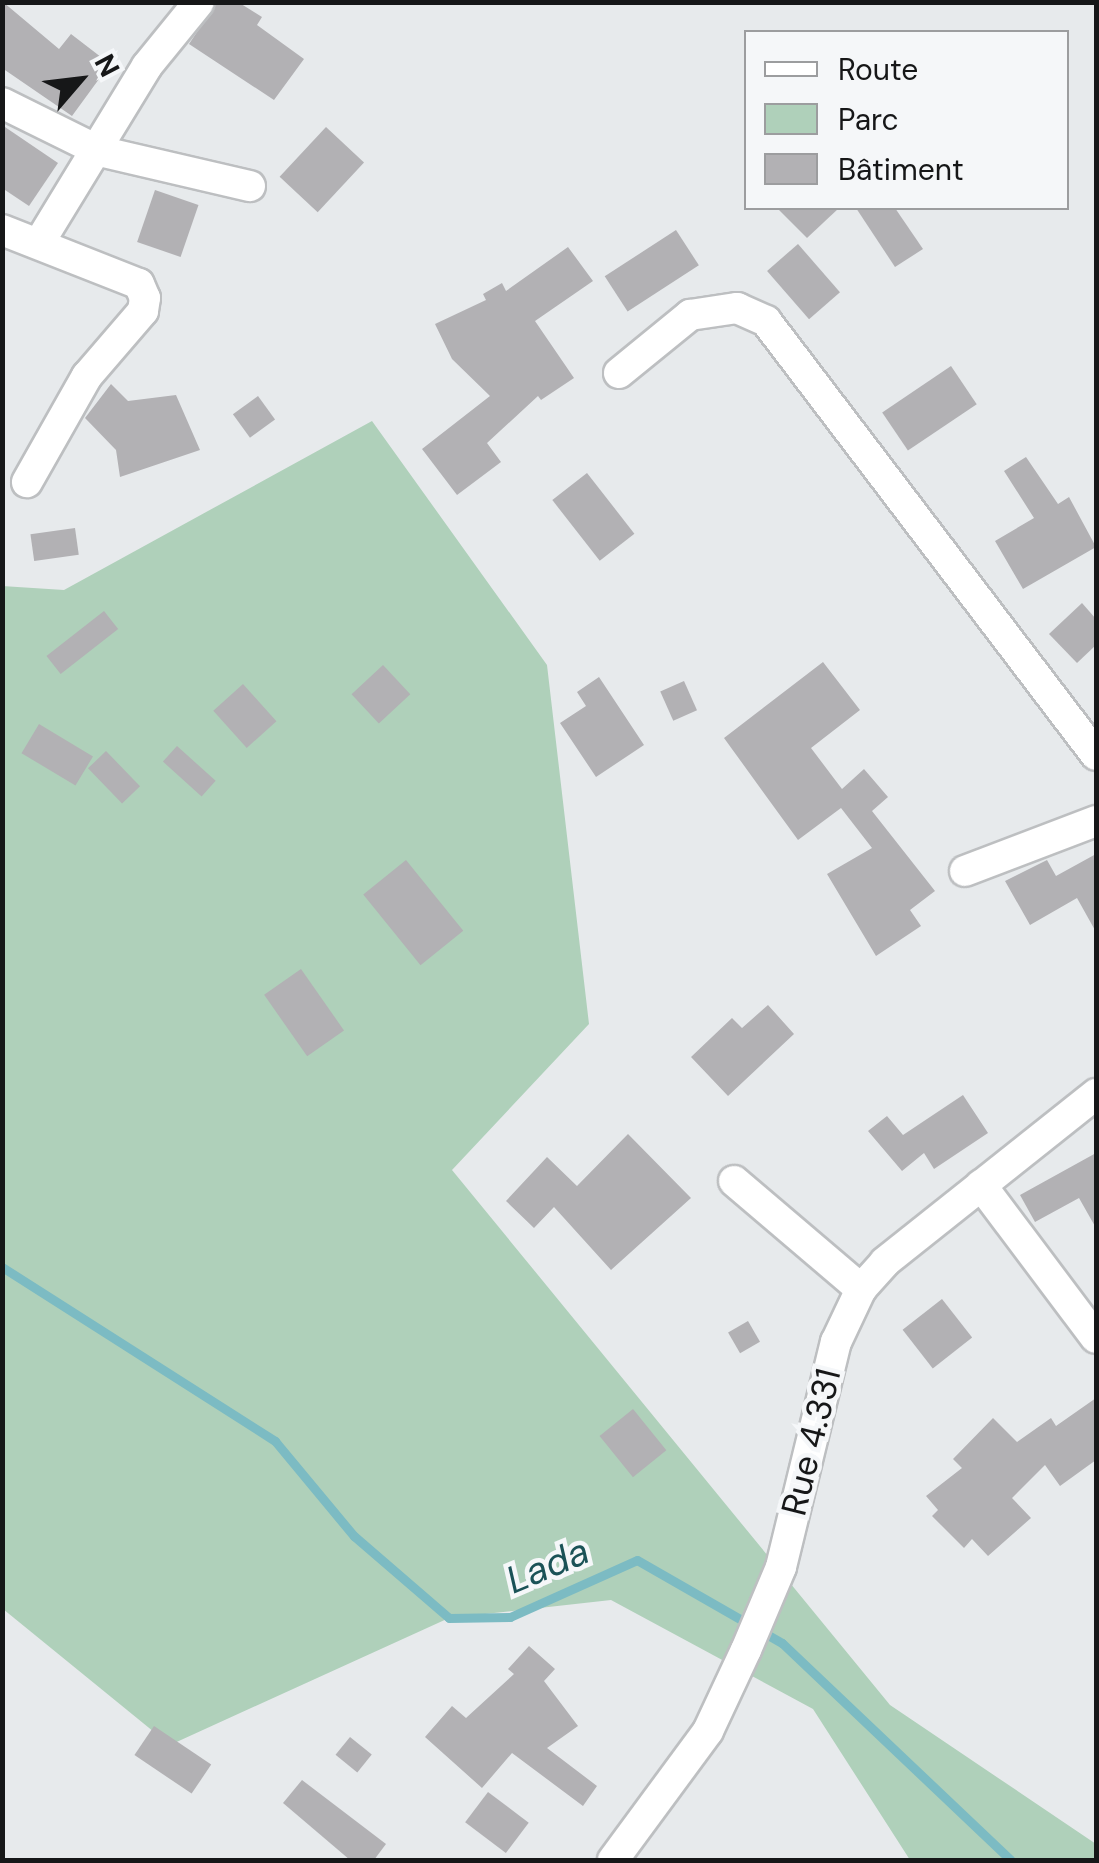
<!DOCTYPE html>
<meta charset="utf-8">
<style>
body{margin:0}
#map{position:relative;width:1099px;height:1863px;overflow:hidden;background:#e7eaec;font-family:"DM Sans",sans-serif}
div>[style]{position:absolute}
.green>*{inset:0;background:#afd0ba}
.stream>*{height:9px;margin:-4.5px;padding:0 4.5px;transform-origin:4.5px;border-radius:4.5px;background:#7cbbc3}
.building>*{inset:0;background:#b2b1b4;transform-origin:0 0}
.roads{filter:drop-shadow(2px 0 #bdbfc1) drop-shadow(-2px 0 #bdbfc1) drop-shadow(0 2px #bdbfc1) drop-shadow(0 -2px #bdbfc1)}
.street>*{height:30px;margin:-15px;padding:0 15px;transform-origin:15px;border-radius:15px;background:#fff}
span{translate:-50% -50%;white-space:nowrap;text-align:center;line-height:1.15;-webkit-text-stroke:9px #f5f7f9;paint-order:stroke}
.street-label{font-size:35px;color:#161718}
.water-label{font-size:38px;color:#1a5257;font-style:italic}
.frame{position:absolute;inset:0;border:5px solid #161718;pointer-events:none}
.legend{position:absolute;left:744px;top:30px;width:325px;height:180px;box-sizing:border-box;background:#f5f7f9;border:2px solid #9c9d9f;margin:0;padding:12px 18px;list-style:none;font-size:30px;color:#161718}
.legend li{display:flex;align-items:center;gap:20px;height:50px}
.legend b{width:50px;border:2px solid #9c9d9f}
.north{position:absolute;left:30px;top:30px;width:100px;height:100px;-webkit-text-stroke:8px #f5f7f9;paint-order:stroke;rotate:62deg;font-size:28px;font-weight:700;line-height:40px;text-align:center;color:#161718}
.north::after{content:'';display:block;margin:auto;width:35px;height:45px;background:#161718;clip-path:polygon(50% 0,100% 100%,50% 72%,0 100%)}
</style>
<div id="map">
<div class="green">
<div style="clip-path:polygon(372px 421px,547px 665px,589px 1024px,452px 1170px,890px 1705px,1096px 1844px,1096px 1860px,910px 1860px,813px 1709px,611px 1600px,449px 1618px,170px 1745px,3px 1609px,2px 586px,64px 590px)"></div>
</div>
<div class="stream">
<div style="left:2px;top:1267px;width:324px;rotate:32.5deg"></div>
<div style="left:275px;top:1441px;width:124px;rotate:50.3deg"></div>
<div style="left:354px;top:1536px;width:125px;rotate:40.8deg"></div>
<div style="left:449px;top:1618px;width:61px;rotate:-0.9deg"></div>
<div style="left:510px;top:1617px;width:139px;rotate:-24.2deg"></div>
<div style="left:637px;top:1560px;width:167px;rotate:29.8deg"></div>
<div style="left:782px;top:1643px;width:315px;rotate:43.5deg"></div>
</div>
<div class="building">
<div style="clip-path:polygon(3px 2px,59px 49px,71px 34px,110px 64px,72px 116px,2px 68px)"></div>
<div style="clip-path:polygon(217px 2px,238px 2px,262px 17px,257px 25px,304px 59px,274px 100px,189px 44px)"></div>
<div style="clip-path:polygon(2px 125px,58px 163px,29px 206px,2px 188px)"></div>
<div style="left:326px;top:127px;width:52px;height:68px;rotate:43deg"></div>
<div style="left:155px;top:190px;width:46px;height:55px;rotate:19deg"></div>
<div style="clip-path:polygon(777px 208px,839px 208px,807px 238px)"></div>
<div style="clip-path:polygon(856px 208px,895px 208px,923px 249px,895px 267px)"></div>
<div style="left:676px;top:230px;width:42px;height:85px;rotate:57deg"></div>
<div style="left:798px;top:244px;width:64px;height:41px;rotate:49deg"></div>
<div style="clip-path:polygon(568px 247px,593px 281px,535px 321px,574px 378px,541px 400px,538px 396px,487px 443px,501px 462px,457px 495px,422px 449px,490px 396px,452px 359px,435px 324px,486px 300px,483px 294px,502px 283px,506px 291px)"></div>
<div style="left:951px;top:366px;width:46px;height:83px;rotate:56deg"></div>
<div style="clip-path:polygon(111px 384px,128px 401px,176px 395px,200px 450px,120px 477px,116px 450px,85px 418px)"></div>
<div style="left:258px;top:396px;width:29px;height:31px;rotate:54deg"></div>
<div style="clip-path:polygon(1026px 457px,1058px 504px,1069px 497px,1096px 547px,1023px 589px,995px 541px,1034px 518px,1004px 471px)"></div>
<div style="left:587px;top:473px;width:77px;height:44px;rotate:52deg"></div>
<div style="left:75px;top:528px;width:27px;height:45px;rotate:82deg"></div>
<div style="clip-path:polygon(1082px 603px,1096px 619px,1096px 645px,1077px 663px,1049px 634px)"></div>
<div style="left:104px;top:611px;width:23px;height:73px;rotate:52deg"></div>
<div style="clip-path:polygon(823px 662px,860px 710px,811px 748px,842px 789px,864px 769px,888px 797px,872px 811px,935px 891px,910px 910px,921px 926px,876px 956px,827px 874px,872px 848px,841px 808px,798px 840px,724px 738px)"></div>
<div style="left:383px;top:665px;width:40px;height:43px;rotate:47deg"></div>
<div style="clip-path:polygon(599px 677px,644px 745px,596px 777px,560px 723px,586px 706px,577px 692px)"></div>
<div style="left:684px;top:681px;width:32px;height:26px;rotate:66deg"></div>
<div style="left:243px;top:684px;width:50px;height:40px;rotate:48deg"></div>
<div style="left:39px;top:724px;width:63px;height:34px;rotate:31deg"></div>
<div style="left:177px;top:746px;width:52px;height:21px;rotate:42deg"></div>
<div style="left:106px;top:751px;width:49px;height:25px;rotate:46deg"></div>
<div style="clip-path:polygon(1096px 854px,1096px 932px,1077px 898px,1030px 925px,1005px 881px,1047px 860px,1056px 876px)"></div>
<div style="left:406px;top:860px;width:91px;height:55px;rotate:51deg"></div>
<div style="left:301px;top:969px;width:75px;height:45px;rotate:55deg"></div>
<div style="clip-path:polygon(768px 1005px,794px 1034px,728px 1096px,691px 1057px,732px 1018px,742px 1028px)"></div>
<div style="clip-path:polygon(963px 1095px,988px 1133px,934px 1169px,924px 1153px,902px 1171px,868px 1131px,887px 1116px,903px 1135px)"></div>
<div style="clip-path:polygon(628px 1134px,691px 1198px,611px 1270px,554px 1207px,534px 1228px,506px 1201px,547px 1157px,577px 1186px)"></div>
<div style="clip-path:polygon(1096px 1153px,1096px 1228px,1079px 1198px,1035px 1222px,1020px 1195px)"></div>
<div style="left:942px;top:1299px;width:49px;height:50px;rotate:52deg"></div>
<div style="left:748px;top:1321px;width:24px;height:23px;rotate:60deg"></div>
<div style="clip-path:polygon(1096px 1398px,1096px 1460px,1060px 1486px,1045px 1465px,1012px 1498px,1031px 1518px,988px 1556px,972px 1539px,964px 1548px,932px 1516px,938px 1510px,926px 1496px,962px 1468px,953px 1459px,993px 1418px,1017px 1442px,1051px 1418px,1056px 1426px)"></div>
<div style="left:633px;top:1409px;width:53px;height:43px;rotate:51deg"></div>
<div style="clip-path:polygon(529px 1646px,555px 1669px,544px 1681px,578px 1726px,547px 1748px,597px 1786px,583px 1806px,512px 1753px,482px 1788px,425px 1737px,452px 1706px,466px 1718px,514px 1674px,508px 1669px)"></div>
<div style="left:154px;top:1726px;width:69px;height:35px;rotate:34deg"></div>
<div style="left:350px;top:1737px;width:28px;height:23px;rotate:39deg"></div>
<div style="clip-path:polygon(302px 1780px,386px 1844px,374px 1860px,350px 1860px,283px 1803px)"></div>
<div style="left:488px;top:1792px;width:51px;height:38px;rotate:37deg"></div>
</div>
<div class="roads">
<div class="street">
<div style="left:2px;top:103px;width:108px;rotate:26.3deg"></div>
<div style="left:99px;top:151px;width:155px;rotate:13.1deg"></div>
<div style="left:2px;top:230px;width:147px;rotate:21.5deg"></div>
<div style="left:139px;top:284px;width:15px;rotate:67deg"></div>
<div style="left:145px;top:298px;width:13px;rotate:99deg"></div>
<div style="left:143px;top:311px;width:86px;rotate:130.7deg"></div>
<div style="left:87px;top:376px;width:122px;rotate:119.5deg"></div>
<div style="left:39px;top:243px;width:207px;rotate:-58.6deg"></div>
<div style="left:147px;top:66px;width:82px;rotate:-50.9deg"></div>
<div style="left:619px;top:373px;width:92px;rotate:-39.2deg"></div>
<div style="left:690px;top:315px;width:48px;rotate:-8.5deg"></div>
<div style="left:737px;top:308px;width:32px;rotate:24deg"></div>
<div style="left:766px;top:321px;width:545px;rotate:52.75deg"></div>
<div style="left:965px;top:871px;width:140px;rotate:-20.9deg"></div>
<div style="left:734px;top:1181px;width:167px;rotate:40.4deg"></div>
<div style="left:981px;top:1185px;width:191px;rotate:53.1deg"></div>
<div style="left:613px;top:1860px;width:160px;rotate:-53.6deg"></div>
<div style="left:708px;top:1731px;width:89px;rotate:-64.9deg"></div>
<div style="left:746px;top:1650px;width:90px;rotate:-67.1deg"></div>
<div style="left:781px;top:1567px;width:232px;rotate:-76.3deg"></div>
<div style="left:836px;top:1342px;width:59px;rotate:-64.7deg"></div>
<div style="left:861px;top:1289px;width:36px;rotate:-48deg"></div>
<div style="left:885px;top:1262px;width:270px;rotate:-38.5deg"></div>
</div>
</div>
<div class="street-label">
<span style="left:811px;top:1442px;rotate:-76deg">Rue 4.331</span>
</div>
<div class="water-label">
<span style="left:548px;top:1566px;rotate:-23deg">Lada</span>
</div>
<div class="frame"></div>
<ul class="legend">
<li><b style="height:12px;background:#fff"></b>Route</li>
<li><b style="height:28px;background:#afd0ba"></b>Parc</li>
<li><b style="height:28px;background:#b2b1b4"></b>Bâtiment</li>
</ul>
<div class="north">N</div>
</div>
